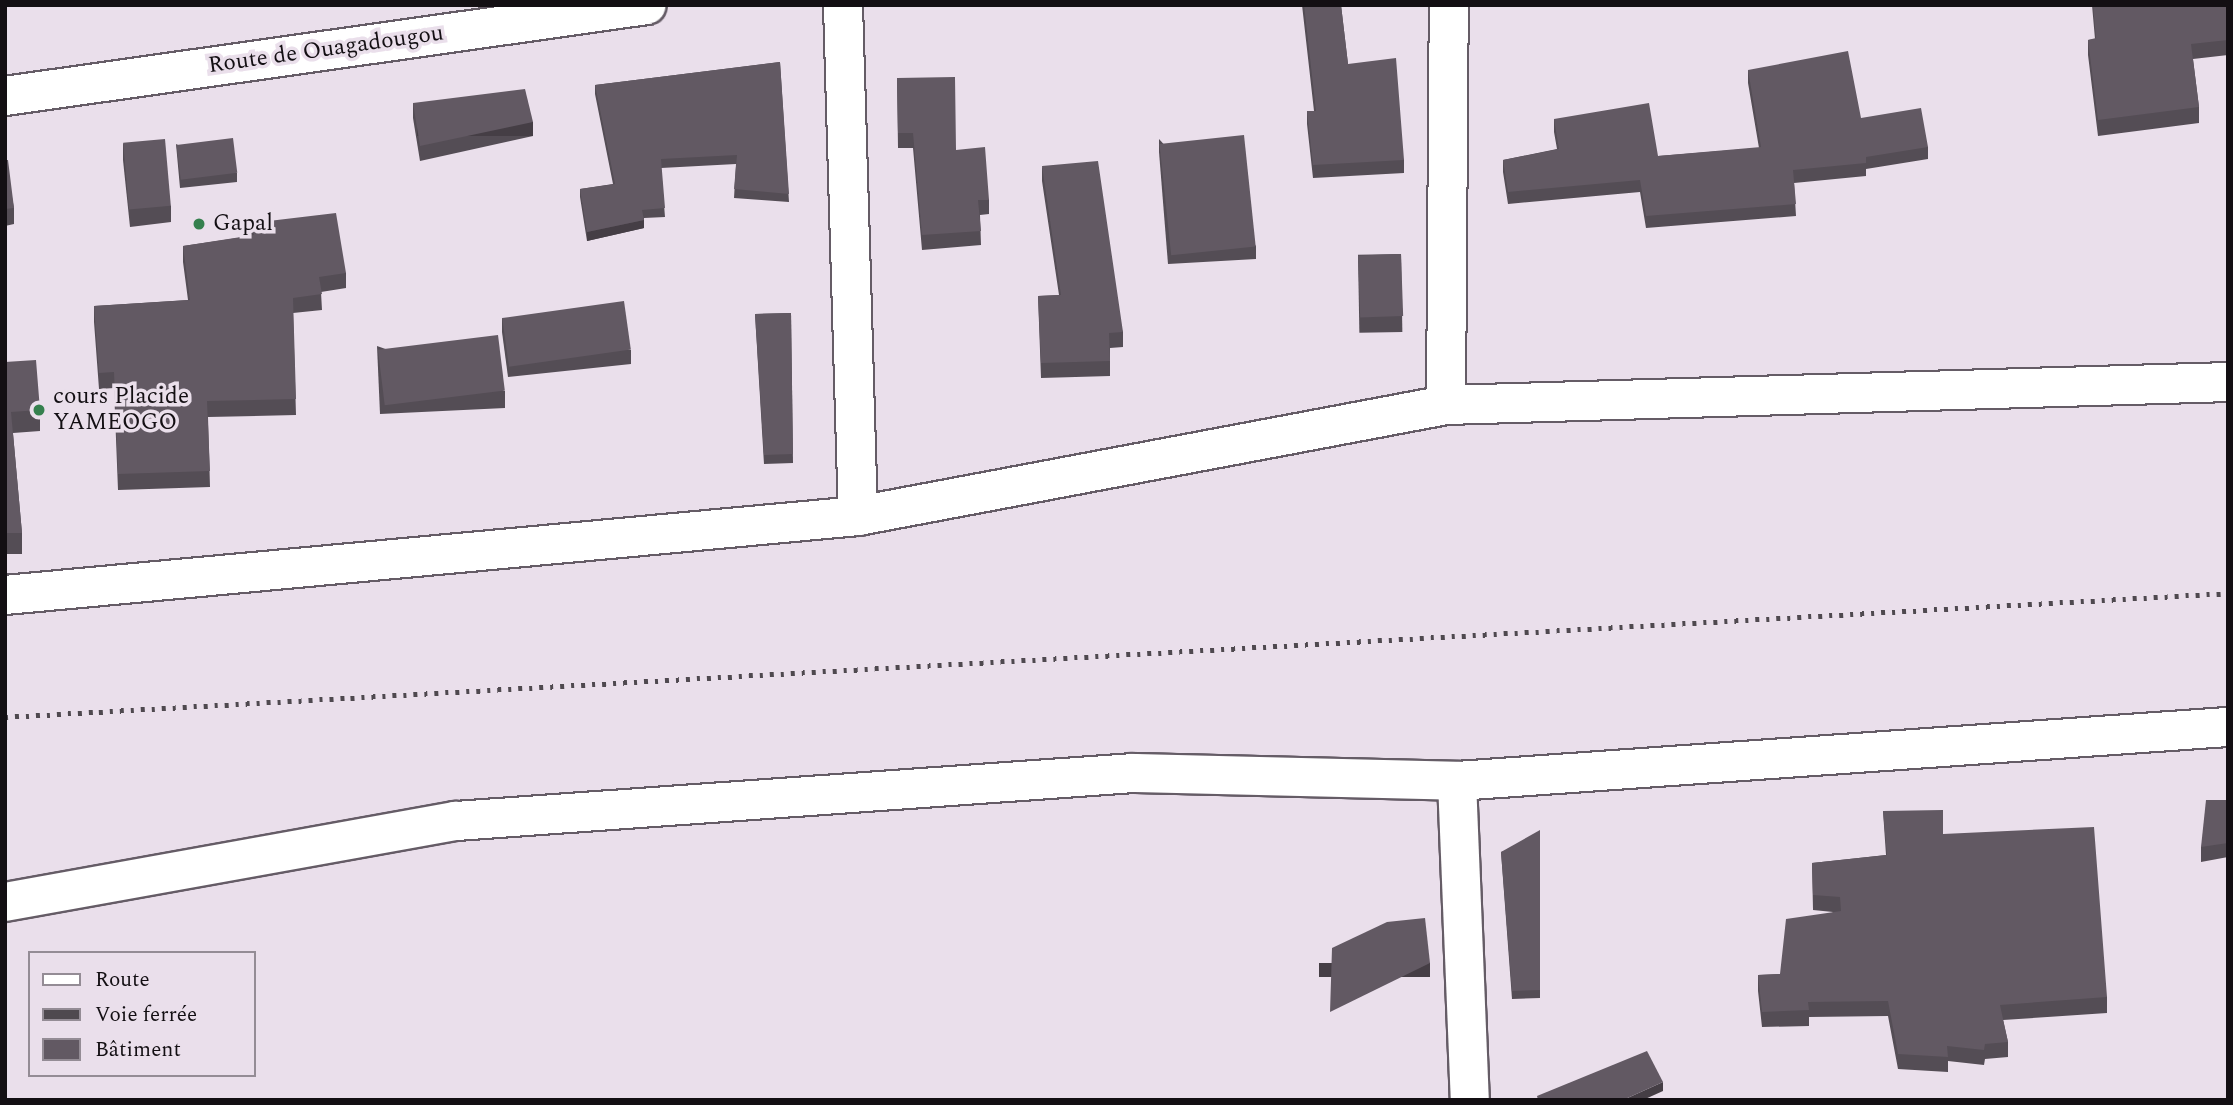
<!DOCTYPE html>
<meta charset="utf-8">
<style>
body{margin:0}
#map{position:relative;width:2233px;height:1105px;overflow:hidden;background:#eadfeb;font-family:Spectral,serif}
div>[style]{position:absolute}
.roads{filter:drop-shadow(2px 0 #655c66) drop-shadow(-2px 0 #655c66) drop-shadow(0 2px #655c66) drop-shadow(0 -2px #655c66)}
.minor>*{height:38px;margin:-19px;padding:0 19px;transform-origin:19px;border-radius:19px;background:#fff}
.rail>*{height:5px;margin-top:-2.5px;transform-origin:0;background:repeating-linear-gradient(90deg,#4f494f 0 3.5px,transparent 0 10.5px)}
.wall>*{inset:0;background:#544d55;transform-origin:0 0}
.shaded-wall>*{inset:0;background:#453e45;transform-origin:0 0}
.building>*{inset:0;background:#625963;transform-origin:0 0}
.dots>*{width:19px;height:19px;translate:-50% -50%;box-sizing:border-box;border:4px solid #eadfeb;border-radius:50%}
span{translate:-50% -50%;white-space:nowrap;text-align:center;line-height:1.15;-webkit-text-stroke:7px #eadfeb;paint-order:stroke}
.street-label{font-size:23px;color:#130f13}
.poi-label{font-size:23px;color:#130f13}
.left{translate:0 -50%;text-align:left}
.frame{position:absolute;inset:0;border:7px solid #130f13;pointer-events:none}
.legend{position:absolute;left:28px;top:951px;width:228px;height:126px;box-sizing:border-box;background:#eadfeb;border:2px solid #948c95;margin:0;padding:9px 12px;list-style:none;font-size:21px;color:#130f13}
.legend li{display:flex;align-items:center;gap:14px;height:35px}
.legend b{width:35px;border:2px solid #948c95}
</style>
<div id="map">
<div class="roads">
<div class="minor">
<div style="left:843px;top:5px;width:511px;rotate:88.32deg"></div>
<div style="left:5px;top:96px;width:648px;rotate:-8.07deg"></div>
<div style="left:1446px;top:405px;width:400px;rotate:-89.6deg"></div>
<div style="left:5px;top:595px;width:857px;rotate:-5.29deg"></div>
<div style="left:858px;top:516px;width:598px;rotate:-10.69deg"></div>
<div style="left:1446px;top:405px;width:782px;rotate:-1.68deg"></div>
<div style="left:1457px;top:781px;width:319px;rotate:87.7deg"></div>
<div style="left:5px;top:902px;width:458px;rotate:-10.2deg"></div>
<div style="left:456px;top:821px;width:680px;rotate:-4.05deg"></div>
<div style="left:1134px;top:773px;width:323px;rotate:1.4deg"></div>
<div style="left:1457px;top:781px;width:773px;rotate:-4.01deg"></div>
</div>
</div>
<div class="rail">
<div style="left:5px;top:717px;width:2226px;rotate:-3.19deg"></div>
</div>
<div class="wall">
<div style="clip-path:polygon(1302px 5px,1341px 5px,1348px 64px,1404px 160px,1404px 173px,1313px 178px,1307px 124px,1307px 111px,1314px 111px)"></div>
<div style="clip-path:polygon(2092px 5px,2228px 5px,2228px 55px,2193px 59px,2199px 107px,2199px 123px,2098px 136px,2088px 55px,2088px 40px,2095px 39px)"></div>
<div style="clip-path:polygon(780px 62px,789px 202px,734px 198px,736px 164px,661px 168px,665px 217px,644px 218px,644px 228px,587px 241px,580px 197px,580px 189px,613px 184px,595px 94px,595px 85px)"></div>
<div style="clip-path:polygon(1748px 70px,1928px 147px,1928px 159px,1866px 169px,1866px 176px,1794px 183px,1796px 216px,1646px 228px,1640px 192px,1508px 204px,1503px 172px,1503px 160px,1557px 149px,1554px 132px,1554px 119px,1658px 156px,1759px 148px,1748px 83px)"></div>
<div style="clip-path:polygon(897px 78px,956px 150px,989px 200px,989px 214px,980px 215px,981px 245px,922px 250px,913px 148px,898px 148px)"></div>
<div style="clip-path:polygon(413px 103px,533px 136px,420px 161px,413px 118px)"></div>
<div style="clip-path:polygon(1159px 139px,1256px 246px,1256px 259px,1168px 264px,1159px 152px)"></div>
<div style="clip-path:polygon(123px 143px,171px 206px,171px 222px,130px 227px,123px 160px)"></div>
<div style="clip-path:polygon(176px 144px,237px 173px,237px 182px,180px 188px)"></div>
<div style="clip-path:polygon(5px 160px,14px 208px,14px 224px,5px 226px)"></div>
<div style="clip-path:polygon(1042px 166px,1123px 332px,1123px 347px,1110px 348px,1110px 376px,1041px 378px,1038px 296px,1059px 295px,1042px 181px)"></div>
<div style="clip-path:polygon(251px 223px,346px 273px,346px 288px,321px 292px,322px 310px,293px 313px,296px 415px,208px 417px,210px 487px,118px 490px,114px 388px,99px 389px,94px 322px,94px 306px,188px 300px,183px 262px,183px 246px,251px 236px)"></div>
<div style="left:1401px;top:254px;width:78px;height:43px;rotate:89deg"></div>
<div style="clip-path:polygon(791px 313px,793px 463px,764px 464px,755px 314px)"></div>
<div style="clip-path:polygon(502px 318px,631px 350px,631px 364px,508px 377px,502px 332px)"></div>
<div style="clip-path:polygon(377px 346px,505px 391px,505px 408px,380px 414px)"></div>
<div style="clip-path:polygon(5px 362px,40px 410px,40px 431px,13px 433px,22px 533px,22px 554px,5px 554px)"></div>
<div style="clip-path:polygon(2228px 800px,2228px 857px,2201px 862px,2201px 847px)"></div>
<div style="clip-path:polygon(1883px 811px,1943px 834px,2107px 997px,2107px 1013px,2003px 1020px,2008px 1042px,2008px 1057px,1985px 1059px,1984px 1065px,1948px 1061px,1948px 1072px,1898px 1069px,1888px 1016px,1809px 1017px,1809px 1026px,1762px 1027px,1758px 991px,1758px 975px,1780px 974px,1833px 912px,1813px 910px,1812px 863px,1886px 855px)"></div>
<div style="clip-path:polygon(1540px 839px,1540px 998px,1512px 999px,1501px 852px)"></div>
</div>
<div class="shaded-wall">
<div style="left:533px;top:122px;width:14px;height:116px;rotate:90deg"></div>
<div style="clip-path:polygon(644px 220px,644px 228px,587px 241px,587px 232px)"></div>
<div style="left:1430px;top:963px;width:14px;height:111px;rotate:90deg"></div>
<div style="clip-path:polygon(1663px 1082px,1663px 1091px,1643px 1100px,1623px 1100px)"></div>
</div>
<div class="building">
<div style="clip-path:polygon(1304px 5px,1341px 5px,1348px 64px,1396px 58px,1404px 160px,1313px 165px,1307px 111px,1316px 111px)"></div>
<div style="clip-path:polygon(2093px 5px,2228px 5px,2228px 40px,2191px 44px,2199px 107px,2098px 120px,2088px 40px,2096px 38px)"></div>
<div style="clip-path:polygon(1848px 51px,1861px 118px,1921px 108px,1928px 147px,1866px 157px,1866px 163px,1793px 170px,1796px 204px,1646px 216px,1640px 180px,1508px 192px,1503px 160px,1559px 149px,1554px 119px,1649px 103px,1658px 156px,1761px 147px,1748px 70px)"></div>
<div style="clip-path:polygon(780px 62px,789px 194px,734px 189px,737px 155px,661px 159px,665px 208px,642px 210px,644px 220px,587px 232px,580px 189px,615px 184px,595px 85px)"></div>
<div style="clip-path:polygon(955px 77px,956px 150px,985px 147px,989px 200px,978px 200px,981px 231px,922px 235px,913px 133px,898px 133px,897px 78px)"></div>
<div style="clip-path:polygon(525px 89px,533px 122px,420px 146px,413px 103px)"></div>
<div style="left:1244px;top:135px;width:112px;height:85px;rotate:84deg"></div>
<div style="left:233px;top:138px;width:35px;height:57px;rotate:83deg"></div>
<div style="left:165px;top:139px;width:67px;height:42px;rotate:85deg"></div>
<div style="clip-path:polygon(5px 160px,8px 160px,14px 208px,5px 209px)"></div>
<div style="clip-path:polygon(1098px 161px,1123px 332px,1109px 333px,1110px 361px,1041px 363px,1038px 296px,1061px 295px,1042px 166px)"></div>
<div style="clip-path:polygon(336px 213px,346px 273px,319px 277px,322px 294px,293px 298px,296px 399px,207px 401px,210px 471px,118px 474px,114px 372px,99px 373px,94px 306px,190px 300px,183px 246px,254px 235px,251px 223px)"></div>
<div style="left:1401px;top:254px;width:62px;height:43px;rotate:88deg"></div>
<div style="left:624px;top:301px;width:49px;height:123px;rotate:82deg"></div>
<div style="clip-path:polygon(791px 313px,793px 454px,764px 455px,755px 314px)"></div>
<div style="left:498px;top:335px;width:56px;height:121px;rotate:83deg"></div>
<div style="clip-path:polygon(36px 360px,40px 410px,11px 412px,22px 533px,5px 533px,5px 362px)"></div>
<div style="clip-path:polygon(2206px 800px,2228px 800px,2228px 843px,2201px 847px)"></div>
<div style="clip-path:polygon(1943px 810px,1943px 834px,2094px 827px,2107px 997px,2000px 1005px,2008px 1042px,1985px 1044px,1984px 1050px,1947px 1046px,1948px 1057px,1898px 1054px,1888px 1001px,1808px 1002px,1809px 1010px,1762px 1012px,1758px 975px,1780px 974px,1786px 919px,1841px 911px,1840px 897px,1813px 895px,1812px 863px,1887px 855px,1883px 811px)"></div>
<div style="clip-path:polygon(1540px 830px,1540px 990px,1512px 991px,1501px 852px)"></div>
<div style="clip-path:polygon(1425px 918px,1430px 963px,1330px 1012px,1332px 948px,1387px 922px)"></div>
<div style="clip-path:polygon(1647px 1051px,1663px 1082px,1623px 1100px,1538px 1100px,1537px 1096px)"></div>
</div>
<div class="dots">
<div style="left:199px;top:224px;background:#35804e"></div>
<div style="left:39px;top:410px;background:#35804e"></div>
</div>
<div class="street-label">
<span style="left:326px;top:50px;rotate:-8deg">Route de Ouagadougou</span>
</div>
<div class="poi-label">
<span class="left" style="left:213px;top:224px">Gapal</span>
<span class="left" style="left:53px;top:410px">cours Placide<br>YAMEOGO</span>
</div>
<div class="frame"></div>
<ul class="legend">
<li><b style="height:9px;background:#fff"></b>Route</li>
<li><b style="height:9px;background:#4f494f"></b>Voie ferrée</li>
<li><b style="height:19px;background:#625963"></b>Bâtiment</li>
</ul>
</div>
